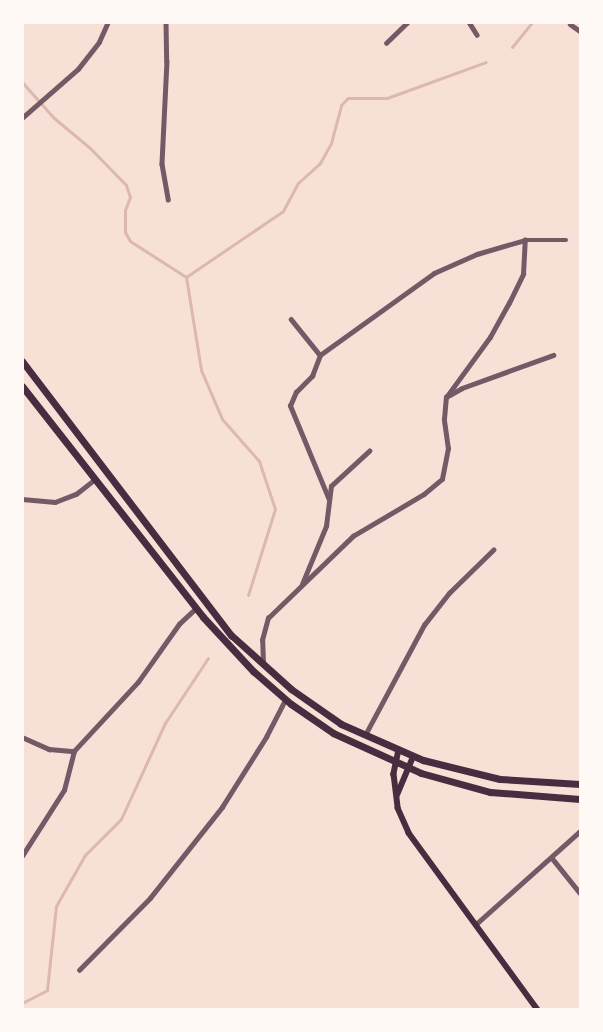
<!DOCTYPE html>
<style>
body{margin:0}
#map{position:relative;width:603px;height:1032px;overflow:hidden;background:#f7e1d7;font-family:Spectral,serif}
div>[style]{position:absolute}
.stream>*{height:3px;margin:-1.5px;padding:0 1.5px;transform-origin:1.5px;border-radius:1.5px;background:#dcb8b0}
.minor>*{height:4.5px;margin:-2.25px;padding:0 2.25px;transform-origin:2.25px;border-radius:2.25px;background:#755966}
.secondary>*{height:5.5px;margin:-2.75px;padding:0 2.75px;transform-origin:2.75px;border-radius:2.75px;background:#4a2c40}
.primary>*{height:7px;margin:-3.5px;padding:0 3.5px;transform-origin:3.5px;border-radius:3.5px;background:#4a2c40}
span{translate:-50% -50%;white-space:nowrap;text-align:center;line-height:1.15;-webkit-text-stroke:5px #fffaf5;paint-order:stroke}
.frame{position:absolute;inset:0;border:24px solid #fffaf5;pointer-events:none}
</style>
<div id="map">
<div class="stream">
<div style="left:512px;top:47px;width:32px;rotate:-51deg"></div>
<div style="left:22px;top:82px;width:48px;rotate:48.4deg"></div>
<div style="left:54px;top:118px;width:47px;rotate:39.8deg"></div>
<div style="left:90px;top:148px;width:52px;rotate:45.8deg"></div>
<div style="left:126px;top:185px;width:13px;rotate:72deg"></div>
<div style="left:130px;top:197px;width:14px;rotate:111deg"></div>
<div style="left:125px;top:210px;width:22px;rotate:90deg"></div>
<div style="left:125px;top:232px;width:10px;rotate:61deg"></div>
<div style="left:130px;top:241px;width:67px;rotate:32.7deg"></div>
<div style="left:186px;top:277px;width:94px;rotate:80.8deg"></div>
<div style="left:201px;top:370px;width:53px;rotate:66.8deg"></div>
<div style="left:222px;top:419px;width:56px;rotate:48.6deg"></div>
<div style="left:259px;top:461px;width:51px;rotate:71.6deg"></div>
<div style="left:275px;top:509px;width:90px;rotate:107.4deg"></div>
<div style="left:186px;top:277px;width:117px;rotate:-34.2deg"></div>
<div style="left:283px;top:211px;width:32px;rotate:-62deg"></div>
<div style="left:298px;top:183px;width:30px;rotate:-42deg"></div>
<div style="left:320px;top:163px;width:23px;rotate:-61deg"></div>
<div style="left:331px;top:143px;width:39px;rotate:-75deg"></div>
<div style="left:341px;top:105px;width:10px;rotate:-45deg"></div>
<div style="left:348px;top:98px;width:39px"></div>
<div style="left:387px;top:98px;width:105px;rotate:-20deg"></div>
<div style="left:22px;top:1003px;width:28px;rotate:-27deg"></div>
<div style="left:47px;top:990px;width:84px;rotate:-83.9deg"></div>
<div style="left:56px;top:906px;width:59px;rotate:-60.4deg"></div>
<div style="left:85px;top:855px;width:51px;rotate:-45deg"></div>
<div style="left:121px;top:819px;width:106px;rotate:-65.4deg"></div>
<div style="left:165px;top:723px;width:78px;rotate:-56.5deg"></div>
</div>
<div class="minor">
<div style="left:166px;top:22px;width:39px;rotate:89deg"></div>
<div style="left:167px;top:61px;width:103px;rotate:92.8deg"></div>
<div style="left:162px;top:164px;width:36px;rotate:80deg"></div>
<div style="left:469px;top:22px;width:15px;rotate:58deg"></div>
<div style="left:570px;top:24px;width:12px;rotate:35deg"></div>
<div style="left:386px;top:43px;width:30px;rotate:-44deg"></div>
<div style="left:22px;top:118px;width:74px;rotate:-41.2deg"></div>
<div style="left:78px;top:69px;width:34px;rotate:-52deg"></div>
<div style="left:99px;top:42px;width:22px;rotate:-66deg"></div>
<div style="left:291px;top:319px;width:46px;rotate:51.1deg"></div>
<div style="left:447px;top:396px;width:73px;rotate:-53.9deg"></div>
<div style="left:490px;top:337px;width:39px;rotate:-61deg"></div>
<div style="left:509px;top:303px;width:32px;rotate:-64deg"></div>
<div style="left:523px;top:274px;width:34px;rotate:-87deg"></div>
<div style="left:22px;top:499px;width:33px;rotate:5deg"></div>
<div style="left:55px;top:502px;width:22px;rotate:-21deg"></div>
<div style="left:76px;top:494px;width:24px;rotate:-38deg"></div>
<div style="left:329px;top:500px;width:102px;rotate:-112.5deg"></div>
<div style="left:290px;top:406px;width:15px;rotate:-67deg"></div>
<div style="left:296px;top:392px;width:23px;rotate:-45deg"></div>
<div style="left:312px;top:376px;width:22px;rotate:-69deg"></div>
<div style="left:320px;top:355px;width:140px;rotate:-35.7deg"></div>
<div style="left:434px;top:273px;width:47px;rotate:-23.8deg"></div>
<div style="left:477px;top:254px;width:50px;rotate:-16.3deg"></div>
<div style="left:525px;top:240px;width:41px"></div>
<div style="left:302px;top:584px;width:63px;rotate:-67.5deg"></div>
<div style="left:326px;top:526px;width:40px;rotate:-82.9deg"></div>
<div style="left:331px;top:486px;width:52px;rotate:-42.6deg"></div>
<div style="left:263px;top:663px;width:23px;rotate:-92deg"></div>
<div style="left:262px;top:640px;width:23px;rotate:-75deg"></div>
<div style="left:268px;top:618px;width:118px;rotate:-44deg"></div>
<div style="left:353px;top:536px;width:82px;rotate:-30.6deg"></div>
<div style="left:424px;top:494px;width:23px;rotate:-40deg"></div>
<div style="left:442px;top:479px;width:31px;rotate:-79deg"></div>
<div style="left:448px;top:449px;width:30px;rotate:-98deg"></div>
<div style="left:444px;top:419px;width:22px;rotate:-85deg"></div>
<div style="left:446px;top:397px;width:18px;rotate:-29deg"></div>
<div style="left:462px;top:388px;width:97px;rotate:-19.9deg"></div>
<div style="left:365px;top:735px;width:125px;rotate:-61.8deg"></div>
<div style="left:424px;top:625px;width:41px;rotate:-52deg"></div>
<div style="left:449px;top:593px;width:62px;rotate:-44.3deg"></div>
<div style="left:22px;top:737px;width:30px;rotate:24deg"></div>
<div style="left:49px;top:749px;width:25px;rotate:5deg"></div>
<div style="left:22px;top:856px;width:78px;rotate:-57.5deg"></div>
<div style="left:64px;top:790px;width:40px;rotate:-75.6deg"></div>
<div style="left:74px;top:751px;width:94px;rotate:-47.2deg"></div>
<div style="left:138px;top:682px;width:71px;rotate:-54.7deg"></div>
<div style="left:179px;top:624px;width:23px;rotate:-43deg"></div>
<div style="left:552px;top:858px;width:45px;rotate:51.3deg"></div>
<div style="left:475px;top:925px;width:141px;rotate:-41.8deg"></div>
<div style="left:79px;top:970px;width:101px;rotate:-45.4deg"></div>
<div style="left:150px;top:898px;width:116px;rotate:-51.6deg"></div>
<div style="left:222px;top:807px;width:83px;rotate:-57.8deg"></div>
<div style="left:266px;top:737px;width:42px;rotate:-62.8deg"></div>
</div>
<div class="secondary">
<div style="left:399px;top:750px;width:25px;rotate:102deg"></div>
<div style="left:394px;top:774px;width:34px;rotate:83deg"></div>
<div style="left:398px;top:808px;width:27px;rotate:66deg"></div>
<div style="left:409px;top:833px;width:219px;rotate:53.9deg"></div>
<div style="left:397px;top:795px;width:41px;rotate:-67.2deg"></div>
</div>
<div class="primary">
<div style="left:22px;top:361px;width:345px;rotate:52.7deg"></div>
<div style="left:231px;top:635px;width:81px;rotate:42deg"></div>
<div style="left:291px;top:689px;width:61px;rotate:35deg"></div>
<div style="left:341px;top:724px;width:90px;rotate:23.7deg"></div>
<div style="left:423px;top:760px;width:79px;rotate:13.9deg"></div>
<div style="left:500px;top:779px;width:80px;rotate:3.6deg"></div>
<div style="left:22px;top:386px;width:293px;rotate:51.9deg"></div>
<div style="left:203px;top:617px;width:74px;rotate:47.2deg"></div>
<div style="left:253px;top:671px;width:50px;rotate:41deg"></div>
<div style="left:291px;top:704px;width:51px;rotate:34.6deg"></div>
<div style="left:333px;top:733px;width:97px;rotate:24.4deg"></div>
<div style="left:421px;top:773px;width:72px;rotate:15.4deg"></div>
<div style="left:490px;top:792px;width:90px;rotate:4.4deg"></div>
</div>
<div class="frame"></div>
</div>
